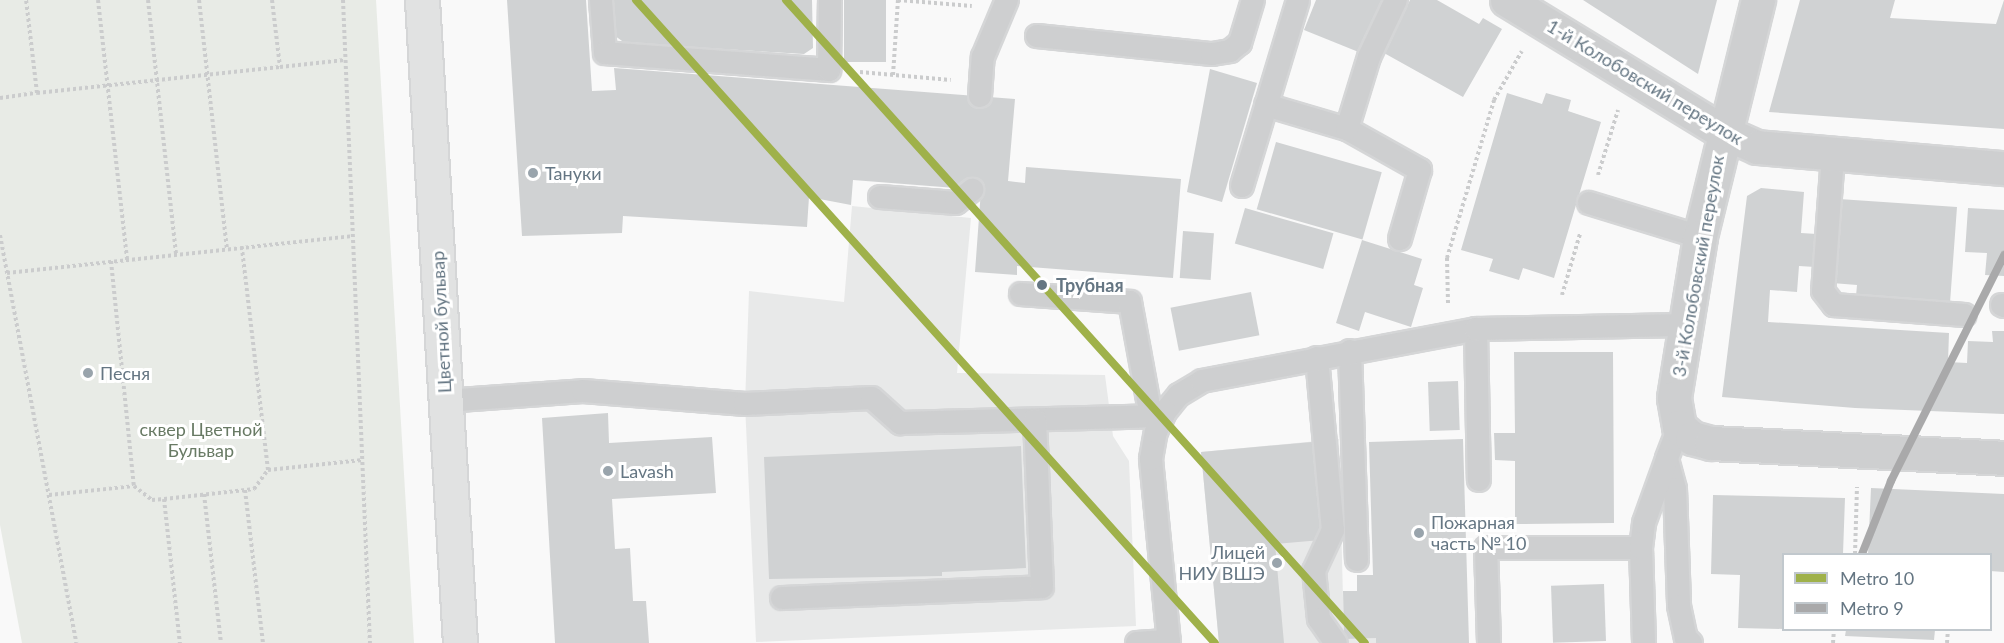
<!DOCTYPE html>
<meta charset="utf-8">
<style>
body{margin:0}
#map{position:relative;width:2004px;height:643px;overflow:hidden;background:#f9f9f9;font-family:Lato,sans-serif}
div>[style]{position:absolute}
.built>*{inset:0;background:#e8e9e9}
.green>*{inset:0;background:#e8ebe6}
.building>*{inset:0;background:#d0d2d3;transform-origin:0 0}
.path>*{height:4px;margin-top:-2px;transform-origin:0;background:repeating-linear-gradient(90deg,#cbcccd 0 3px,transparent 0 6px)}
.roads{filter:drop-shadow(2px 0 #d5d6d7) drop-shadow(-2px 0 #d5d6d7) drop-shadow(0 2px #d5d6d7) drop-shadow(0 -2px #d5d6d7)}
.lane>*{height:22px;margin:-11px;padding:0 11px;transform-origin:11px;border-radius:11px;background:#cecfd0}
.street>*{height:33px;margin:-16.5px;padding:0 16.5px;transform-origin:16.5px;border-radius:16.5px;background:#cecfd0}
.secondary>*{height:33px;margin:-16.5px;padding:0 16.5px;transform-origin:16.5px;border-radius:16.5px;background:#e1e2e2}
.metro-1>*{height:8px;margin:-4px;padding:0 4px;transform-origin:4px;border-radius:4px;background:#9fb14a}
.metro-2>*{height:8px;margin:-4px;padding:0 4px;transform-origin:4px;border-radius:4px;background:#a9a9aa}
.dots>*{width:16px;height:16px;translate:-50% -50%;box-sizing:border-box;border:3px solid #fff;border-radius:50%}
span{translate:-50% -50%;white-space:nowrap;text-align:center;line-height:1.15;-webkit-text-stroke:6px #fff;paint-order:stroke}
.street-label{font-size:18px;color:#657683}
.poi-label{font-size:18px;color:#657683}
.left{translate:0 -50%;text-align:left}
.right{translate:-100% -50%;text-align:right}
.stop-label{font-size:18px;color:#657683;font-weight:700}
.park-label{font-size:18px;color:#687a64}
.legend{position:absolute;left:1782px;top:553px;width:210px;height:78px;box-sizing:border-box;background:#fff;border:2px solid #c1c8cd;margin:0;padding:8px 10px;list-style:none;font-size:18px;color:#657683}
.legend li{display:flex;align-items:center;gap:12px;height:30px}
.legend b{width:30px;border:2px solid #c1c8cd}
</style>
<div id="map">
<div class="built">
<div style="clip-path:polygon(852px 206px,971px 218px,957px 373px,1105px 375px,1113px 436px,1129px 461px,1136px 626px,756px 642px,745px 404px,749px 291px,844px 302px)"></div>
<div style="clip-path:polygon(1339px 439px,1344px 638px,1376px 638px,1376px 643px,1219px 643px,1201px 452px)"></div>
</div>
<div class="green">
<div style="clip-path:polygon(0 0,376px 0,414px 643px,22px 643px,0 525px)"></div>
</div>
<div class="building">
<div style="clip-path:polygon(507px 0,586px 0,592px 91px,616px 90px,614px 68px,1015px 99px,1008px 181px,1025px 183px,1026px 167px,1181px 179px,1173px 278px,1017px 266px,1017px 275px,975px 272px,981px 190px,853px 180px,851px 205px,809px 197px,807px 227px,623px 216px,622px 233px,522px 236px)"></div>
<div style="clip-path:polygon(613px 0,812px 0,813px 48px,804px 54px,625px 43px,615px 36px)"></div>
<div style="left:844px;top:0;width:42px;height:62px"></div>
<div style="clip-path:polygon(1316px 0,1383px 0,1361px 53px,1304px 30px)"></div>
<div style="clip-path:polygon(1410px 0,1437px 0,1479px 24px,1483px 18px,1502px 29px,1463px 97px,1384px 53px)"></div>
<div style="clip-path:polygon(1583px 0,1717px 0,1698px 74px)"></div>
<div style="clip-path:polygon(1800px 0,1895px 0,1890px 18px,1996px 24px,2004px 0,2004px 129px,1769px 112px)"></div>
<div style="clip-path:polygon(1210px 69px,1257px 83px,1222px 202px,1187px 192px)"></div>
<div style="clip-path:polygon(1507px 93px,1542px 104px,1546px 93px,1571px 100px,1568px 111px,1601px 122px,1554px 278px,1523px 268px,1519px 280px,1489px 271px,1493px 259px,1461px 250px)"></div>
<div style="left:1276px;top:142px;width:110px;height:70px;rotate:16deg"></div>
<div style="clip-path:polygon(1761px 188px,1804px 192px,1801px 233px,1817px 234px,1815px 267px,1799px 266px,1797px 292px,1770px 290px,1768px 322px,1949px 333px,1948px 362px,1967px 363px,1968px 341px,1993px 342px,1992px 331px,2004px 331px,2004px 414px,1855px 408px,1722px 397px,1747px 196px)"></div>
<div style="clip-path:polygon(1839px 199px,1957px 207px,1950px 303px,1856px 296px,1857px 285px,1832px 283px)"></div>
<div style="left:1245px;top:208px;width:92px;height:37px;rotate:16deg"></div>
<div style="clip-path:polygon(1968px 208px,2004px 210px,2004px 276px,1985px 275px,1987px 253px,1965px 252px)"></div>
<div style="left:1183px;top:231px;width:31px;height:47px;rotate:4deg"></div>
<div style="clip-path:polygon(1362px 240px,1422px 259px,1414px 285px,1423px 288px,1411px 327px,1365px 312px,1359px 331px,1336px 323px)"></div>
<div style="left:1251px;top:292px;width:44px;height:82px;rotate:79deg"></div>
<div style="clip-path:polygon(1514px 352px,1613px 352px,1614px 523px,1515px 524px,1515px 461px,1495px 460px,1494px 433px,1515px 433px)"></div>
<div style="left:1458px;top:381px;width:49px;height:30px;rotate:88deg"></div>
<div style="clip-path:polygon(608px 413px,609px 443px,712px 437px,716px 493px,612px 499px,615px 549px,630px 548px,633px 601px,646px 601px,649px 643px,555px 643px,542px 418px)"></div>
<div style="clip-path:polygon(1463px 439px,1469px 643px,1376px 643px,1376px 638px,1344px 639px,1343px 591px,1357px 591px,1357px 575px,1373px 575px,1369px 442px)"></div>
<div style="clip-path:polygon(1312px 442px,1321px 540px,1275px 544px,1284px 643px,1219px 643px,1201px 452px)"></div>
<div style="clip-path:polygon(1021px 446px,1026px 568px,942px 572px,942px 576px,769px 579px,764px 457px)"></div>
<div style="clip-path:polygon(1871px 488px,2004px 494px,2004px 572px,1990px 571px,1990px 554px,1868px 554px)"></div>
<div style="clip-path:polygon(1713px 495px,1845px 498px,1843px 554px,1784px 554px,1784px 629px,1738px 628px,1740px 575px,1711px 574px)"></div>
<div style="left:1604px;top:584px;width:57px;height:53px;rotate:88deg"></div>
<div style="clip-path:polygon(1846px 630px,1935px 630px,1934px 640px,1845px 636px)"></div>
</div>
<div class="path">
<div style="left:98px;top:0;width:262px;rotate:83.6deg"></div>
<div style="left:148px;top:0;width:257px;rotate:83.7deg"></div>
<div style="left:199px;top:0;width:251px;rotate:83.6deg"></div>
<div style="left:272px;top:0;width:67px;rotate:83.2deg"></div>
<div style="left:280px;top:67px;width:65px;rotate:-6.1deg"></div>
<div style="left:343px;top:0;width:644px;rotate:87.6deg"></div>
<div style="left:860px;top:72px;width:91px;rotate:5deg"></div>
<div style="left:893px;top:75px;width:75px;rotate:-86.2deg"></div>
<div style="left:898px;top:0;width:74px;rotate:4.6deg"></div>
<div style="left:37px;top:93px;width:244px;rotate:-6.1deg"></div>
<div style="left:0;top:98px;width:37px;rotate:-8deg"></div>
<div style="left:37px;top:93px;width:94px;rotate:-96.7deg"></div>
<div style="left:1598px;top:175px;width:68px;rotate:-72.9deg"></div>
<div style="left:0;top:235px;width:415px;rotate:79.4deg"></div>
<div style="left:111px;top:261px;width:226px;rotate:84.2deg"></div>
<div style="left:134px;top:486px;width:23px;rotate:38deg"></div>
<div style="left:152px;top:500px;width:12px;rotate:-5deg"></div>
<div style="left:164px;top:499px;width:91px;rotate:-6.3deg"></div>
<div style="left:254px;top:489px;width:24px;rotate:-54deg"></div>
<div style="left:268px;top:470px;width:225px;rotate:-96.7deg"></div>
<div style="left:7px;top:273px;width:347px;rotate:-6.1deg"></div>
<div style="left:1562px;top:295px;width:64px;rotate:-73.6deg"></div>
<div style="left:1448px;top:303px;width:45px;rotate:-91.3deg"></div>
<div style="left:1447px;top:258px;width:165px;rotate:-73.4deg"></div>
<div style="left:1494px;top:100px;width:56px;rotate:-60.3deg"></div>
<div style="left:268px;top:470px;width:95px;rotate:-6.1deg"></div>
<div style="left:245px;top:490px;width:154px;rotate:83.3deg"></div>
<div style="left:204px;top:494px;width:150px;rotate:83.5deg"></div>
<div style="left:49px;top:495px;width:85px;rotate:-6deg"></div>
<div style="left:164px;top:499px;width:145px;rotate:83.7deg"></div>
<div style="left:1855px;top:554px;width:67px;rotate:-88.3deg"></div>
<div style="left:1833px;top:643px;width:13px;rotate:-86deg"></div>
<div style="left:1947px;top:643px;width:13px;rotate:-86deg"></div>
</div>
<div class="roads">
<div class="lane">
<div style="left:601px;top:0;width:53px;rotate:85.7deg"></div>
<div style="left:605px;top:53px;width:225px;rotate:4.3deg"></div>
<div style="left:829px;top:70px;width:70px;rotate:-89.2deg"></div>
<div style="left:1037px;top:36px;width:176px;rotate:5.9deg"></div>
<div style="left:1212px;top:54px;width:18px;rotate:-9deg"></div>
<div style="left:1230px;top:51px;width:13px;rotate:-39deg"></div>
<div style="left:1240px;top:43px;width:45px;rotate:-73.2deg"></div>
<div style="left:980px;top:96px;width:39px;rotate:-86deg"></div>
<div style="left:983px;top:57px;width:62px;rotate:-67.2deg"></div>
<div style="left:1266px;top:105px;width:84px;rotate:16.5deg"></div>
<div style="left:1347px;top:129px;width:84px;rotate:29.3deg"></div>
<div style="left:1420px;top:170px;width:72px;rotate:106.2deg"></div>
<div style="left:1347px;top:129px;width:75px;rotate:-73deg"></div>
<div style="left:1369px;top:57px;width:63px;rotate:-64.7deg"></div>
<div style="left:1833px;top:156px;width:135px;rotate:94.2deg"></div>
<div style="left:1823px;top:291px;width:18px;rotate:52deg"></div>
<div style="left:1834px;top:305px;width:131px;rotate:4.4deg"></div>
<div style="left:1242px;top:186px;width:194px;rotate:-73.2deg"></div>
<div style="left:880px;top:197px;width:76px;rotate:4.5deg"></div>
<div style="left:956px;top:203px;width:21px;rotate:-39deg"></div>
<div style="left:1589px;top:203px;width:116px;rotate:17deg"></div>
<div style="left:1021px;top:294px;width:109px;rotate:4.2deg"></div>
<div style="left:1130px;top:302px;width:116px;rotate:79.6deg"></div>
<div style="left:2002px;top:305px;width:2px;rotate:27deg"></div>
<div style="left:1476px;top:329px;width:151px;rotate:88.9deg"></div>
<div style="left:1350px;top:351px;width:209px;rotate:88.1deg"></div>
<div style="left:1317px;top:358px;width:173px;rotate:84.7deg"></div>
<div style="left:1333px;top:530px;width:45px;rotate:114.9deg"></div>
<div style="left:1314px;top:571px;width:48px;rotate:84.1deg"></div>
<div style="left:1319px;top:619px;width:29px;rotate:55deg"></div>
<div style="left:445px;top:401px;width:138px;rotate:-4.1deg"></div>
<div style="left:583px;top:391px;width:163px;rotate:4.6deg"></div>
<div style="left:745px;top:404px;width:127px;rotate:-2.7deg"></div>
<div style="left:872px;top:398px;width:38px;rotate:42deg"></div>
<div style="left:900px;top:423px;width:263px;rotate:-1.5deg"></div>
<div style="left:1679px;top:427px;width:34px;rotate:111deg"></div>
<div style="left:1667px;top:459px;width:31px;rotate:75deg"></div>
<div style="left:1675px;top:489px;width:117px;rotate:88deg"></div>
<div style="left:1679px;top:606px;width:33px;rotate:78deg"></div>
<div style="left:1686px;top:638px;width:7px;rotate:45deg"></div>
<div style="left:782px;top:598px;width:260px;rotate:-2.4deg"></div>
<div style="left:1042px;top:587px;width:167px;rotate:-92.4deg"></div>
<div style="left:1137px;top:643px;width:32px;rotate:-4deg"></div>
<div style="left:1169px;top:643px;width:185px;rotate:-95.6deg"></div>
<div style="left:1151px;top:459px;width:27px;rotate:-80deg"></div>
<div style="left:1156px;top:432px;width:22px;rotate:-66deg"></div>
<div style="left:1165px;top:412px;width:22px;rotate:-51deg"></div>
<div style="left:1179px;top:395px;width:27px;rotate:-31deg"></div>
<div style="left:1202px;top:381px;width:279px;rotate:-10.7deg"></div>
<div style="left:1476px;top:329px;width:209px;rotate:-1.1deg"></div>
<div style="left:1489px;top:643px;width:95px;rotate:-91.8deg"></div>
<div style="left:1486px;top:548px;width:155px"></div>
<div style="left:1644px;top:643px;width:95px;rotate:-91.8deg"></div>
<div style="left:1641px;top:548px;width:25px;rotate:-83deg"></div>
<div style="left:1644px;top:523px;width:68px;rotate:-70.2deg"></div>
</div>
<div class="street">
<div style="left:1507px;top:0;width:253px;rotate:31.4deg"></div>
<div style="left:1723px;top:132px;width:37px;rotate:24deg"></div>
<div style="left:1757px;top:147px;width:248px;rotate:4.9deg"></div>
<div style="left:1758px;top:0;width:244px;rotate:103.8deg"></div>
<div style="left:1700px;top:237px;width:163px;rotate:99.2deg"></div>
<div style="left:1674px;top:398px;width:29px;rotate:80deg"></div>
<div style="left:1679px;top:427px;width:17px;rotate:40deg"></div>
<div style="left:1692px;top:438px;width:20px;rotate:15deg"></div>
<div style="left:1711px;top:443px;width:293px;rotate:2.9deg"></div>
</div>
<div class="secondary">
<div style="left:422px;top:0;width:644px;rotate:86.62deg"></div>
</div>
</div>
<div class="metro-1">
<div style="left:636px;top:0;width:865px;rotate:48deg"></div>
<div style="left:786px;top:0;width:865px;rotate:48deg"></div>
</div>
<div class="metro-2">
<div style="left:1862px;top:554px;width:79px;rotate:-68.3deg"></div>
<div style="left:1891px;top:481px;width:253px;rotate:-63.4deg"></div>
</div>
<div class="dots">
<div style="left:533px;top:173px;background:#99a4ac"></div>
<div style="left:1042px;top:285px;background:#657683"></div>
<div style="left:88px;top:373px;background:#99a4ac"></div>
<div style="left:608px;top:471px;background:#99a4ac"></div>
<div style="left:1419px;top:533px;background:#99a4ac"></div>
<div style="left:1277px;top:563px;background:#99a4ac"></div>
</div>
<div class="street-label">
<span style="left:1645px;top:82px;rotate:31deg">1-й Колобовский переулок</span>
<span style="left:1698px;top:266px;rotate:-80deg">3-й Колобовский переулок</span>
<span style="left:441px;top:322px;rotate:-93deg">Цветной бульвар</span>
</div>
<div class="poi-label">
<span class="left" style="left:545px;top:173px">Тануки</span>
<span class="left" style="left:100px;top:373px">Песня</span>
<span class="left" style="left:620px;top:471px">Lavash</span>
<span class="left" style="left:1431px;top:533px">Пожарная<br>часть № 10</span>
<span class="right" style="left:1265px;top:563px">Лицей<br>НИУ ВШЭ</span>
</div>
<div class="stop-label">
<span class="left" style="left:1056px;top:285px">Трубная</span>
</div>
<div class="park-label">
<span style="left:201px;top:440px">сквер Цветной<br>Бульвар</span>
</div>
<ul class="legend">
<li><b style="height:8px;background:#9fb14a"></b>Metro 10</li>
<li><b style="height:8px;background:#a9a9aa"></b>Metro 9</li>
</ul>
</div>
